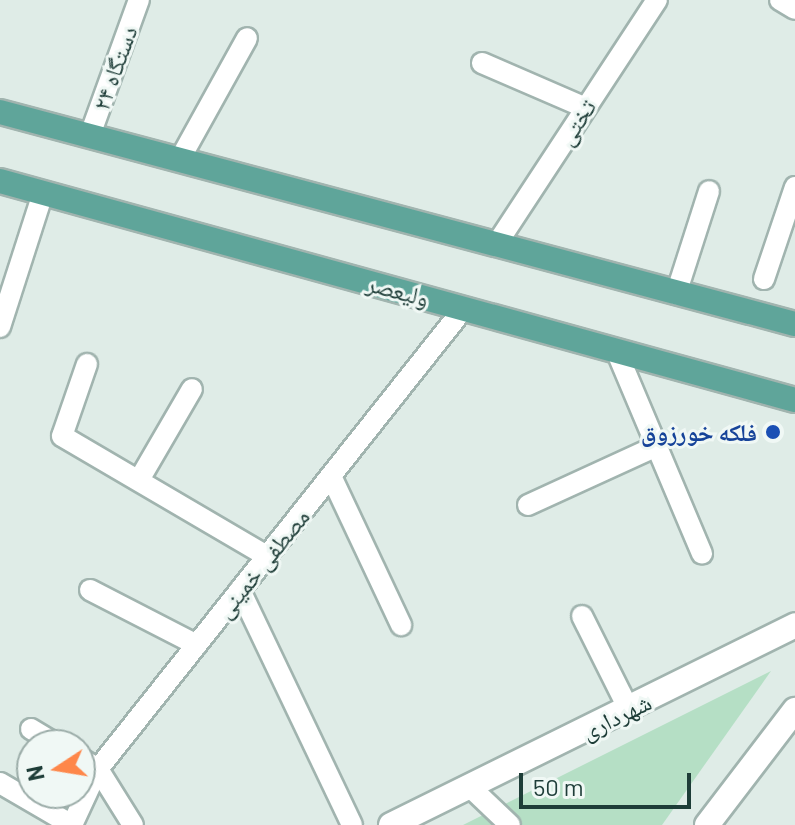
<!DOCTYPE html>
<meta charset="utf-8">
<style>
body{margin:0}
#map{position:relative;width:795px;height:825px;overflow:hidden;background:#dfece7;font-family:Barlow,"Noto Naskh Arabic",sans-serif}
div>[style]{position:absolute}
.green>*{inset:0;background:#b5dfc5}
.roads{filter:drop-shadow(2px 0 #a1b4af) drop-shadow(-2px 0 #a1b4af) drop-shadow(0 2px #a1b4af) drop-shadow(0 -2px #a1b4af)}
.minor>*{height:20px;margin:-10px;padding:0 10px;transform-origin:10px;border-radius:10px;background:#fff}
.secondary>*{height:24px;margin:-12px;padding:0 12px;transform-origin:12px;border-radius:12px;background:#fff}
.primary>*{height:24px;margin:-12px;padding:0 12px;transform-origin:12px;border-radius:12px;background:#5fa59a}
.dots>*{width:22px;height:22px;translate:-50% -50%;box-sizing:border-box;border:4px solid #f0f8f5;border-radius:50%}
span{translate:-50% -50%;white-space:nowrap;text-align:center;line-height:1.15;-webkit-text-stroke:6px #f0f8f5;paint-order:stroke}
.street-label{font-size:24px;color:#1e3d38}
.transit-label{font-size:24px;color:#164399;font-weight:700}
.right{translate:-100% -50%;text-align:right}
.north{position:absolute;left:16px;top:729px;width:80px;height:80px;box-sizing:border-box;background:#f0f8f5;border:2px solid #9cada9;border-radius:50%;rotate:258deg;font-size:22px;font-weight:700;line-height:32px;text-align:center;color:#1e3d38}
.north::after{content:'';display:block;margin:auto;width:28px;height:36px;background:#fe874a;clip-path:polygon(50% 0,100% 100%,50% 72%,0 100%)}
.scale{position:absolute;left:519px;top:773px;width:172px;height:36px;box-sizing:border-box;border:4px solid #1e3d38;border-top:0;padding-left:10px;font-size:24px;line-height:28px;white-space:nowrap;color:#1e3d38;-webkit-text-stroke:6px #f0f8f5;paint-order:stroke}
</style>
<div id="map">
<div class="green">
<div style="clip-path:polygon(771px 671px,662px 825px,463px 825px)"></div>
</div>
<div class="roads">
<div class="minor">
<div style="left:780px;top:0;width:17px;rotate:31deg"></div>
<div style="left:482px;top:63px;width:113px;rotate:23.4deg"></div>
<div style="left:90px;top:135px;width:144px;rotate:-70.1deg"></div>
<div style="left:180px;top:159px;width:138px;rotate:-61deg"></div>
<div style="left:496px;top:245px;width:293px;rotate:-56.7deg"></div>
<div style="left:764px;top:279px;width:97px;rotate:-71.4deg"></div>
<div style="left:676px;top:294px;width:108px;rotate:-72.2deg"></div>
<div style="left:0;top:327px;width:141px;rotate:-72.2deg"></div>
<div style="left:616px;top:350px;width:221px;rotate:67.1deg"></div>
<div style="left:87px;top:364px;width:76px;rotate:109.1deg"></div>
<div style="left:62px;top:436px;width:239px;rotate:30.4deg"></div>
<div style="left:331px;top:476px;width:165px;rotate:64.8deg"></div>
<div style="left:139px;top:480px;width:105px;rotate:-59.8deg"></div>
<div style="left:528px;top:505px;width:142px;rotate:-24.6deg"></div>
<div style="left:90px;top:590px;width:120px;rotate:27.2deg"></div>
<div style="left:240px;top:590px;width:260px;rotate:64.5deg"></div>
<div style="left:582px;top:616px;width:105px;rotate:63.4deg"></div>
<div style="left:31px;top:729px;width:31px;rotate:31deg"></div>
<div style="left:80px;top:758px;width:21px;rotate:31deg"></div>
<div style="left:98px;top:769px;width:66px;rotate:58deg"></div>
<div style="left:0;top:783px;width:83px;rotate:30.3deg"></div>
<div style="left:470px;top:787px;width:55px;rotate:43.5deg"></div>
<div style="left:72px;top:825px;width:62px;rotate:-65.1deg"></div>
<div style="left:98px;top:769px;width:589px;rotate:-51.55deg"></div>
</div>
<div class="secondary">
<div style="left:391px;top:825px;width:451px;rotate:-26.3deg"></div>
<div style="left:707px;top:825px;width:145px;rotate:-52.6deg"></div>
</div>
<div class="primary">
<div style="left:0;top:112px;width:823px;rotate:14.93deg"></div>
<div style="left:0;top:181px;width:825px;rotate:15.4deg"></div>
</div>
</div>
<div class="dots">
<div style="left:773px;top:432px;background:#1a4fb4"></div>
</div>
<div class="street-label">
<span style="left:114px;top:68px;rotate:-70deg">۲۴ دستگاه</span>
<span style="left:576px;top:122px;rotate:-57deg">تختی</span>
<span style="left:398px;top:290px;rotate:15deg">ولیعصر</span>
<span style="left:262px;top:563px;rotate:-51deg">مصطفی خمینی</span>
<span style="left:616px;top:716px;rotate:-26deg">شهرداری</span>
</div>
<div class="transit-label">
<span class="right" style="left:757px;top:432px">فلکه خورزوق</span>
</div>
<div class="north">N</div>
<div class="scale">50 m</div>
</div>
